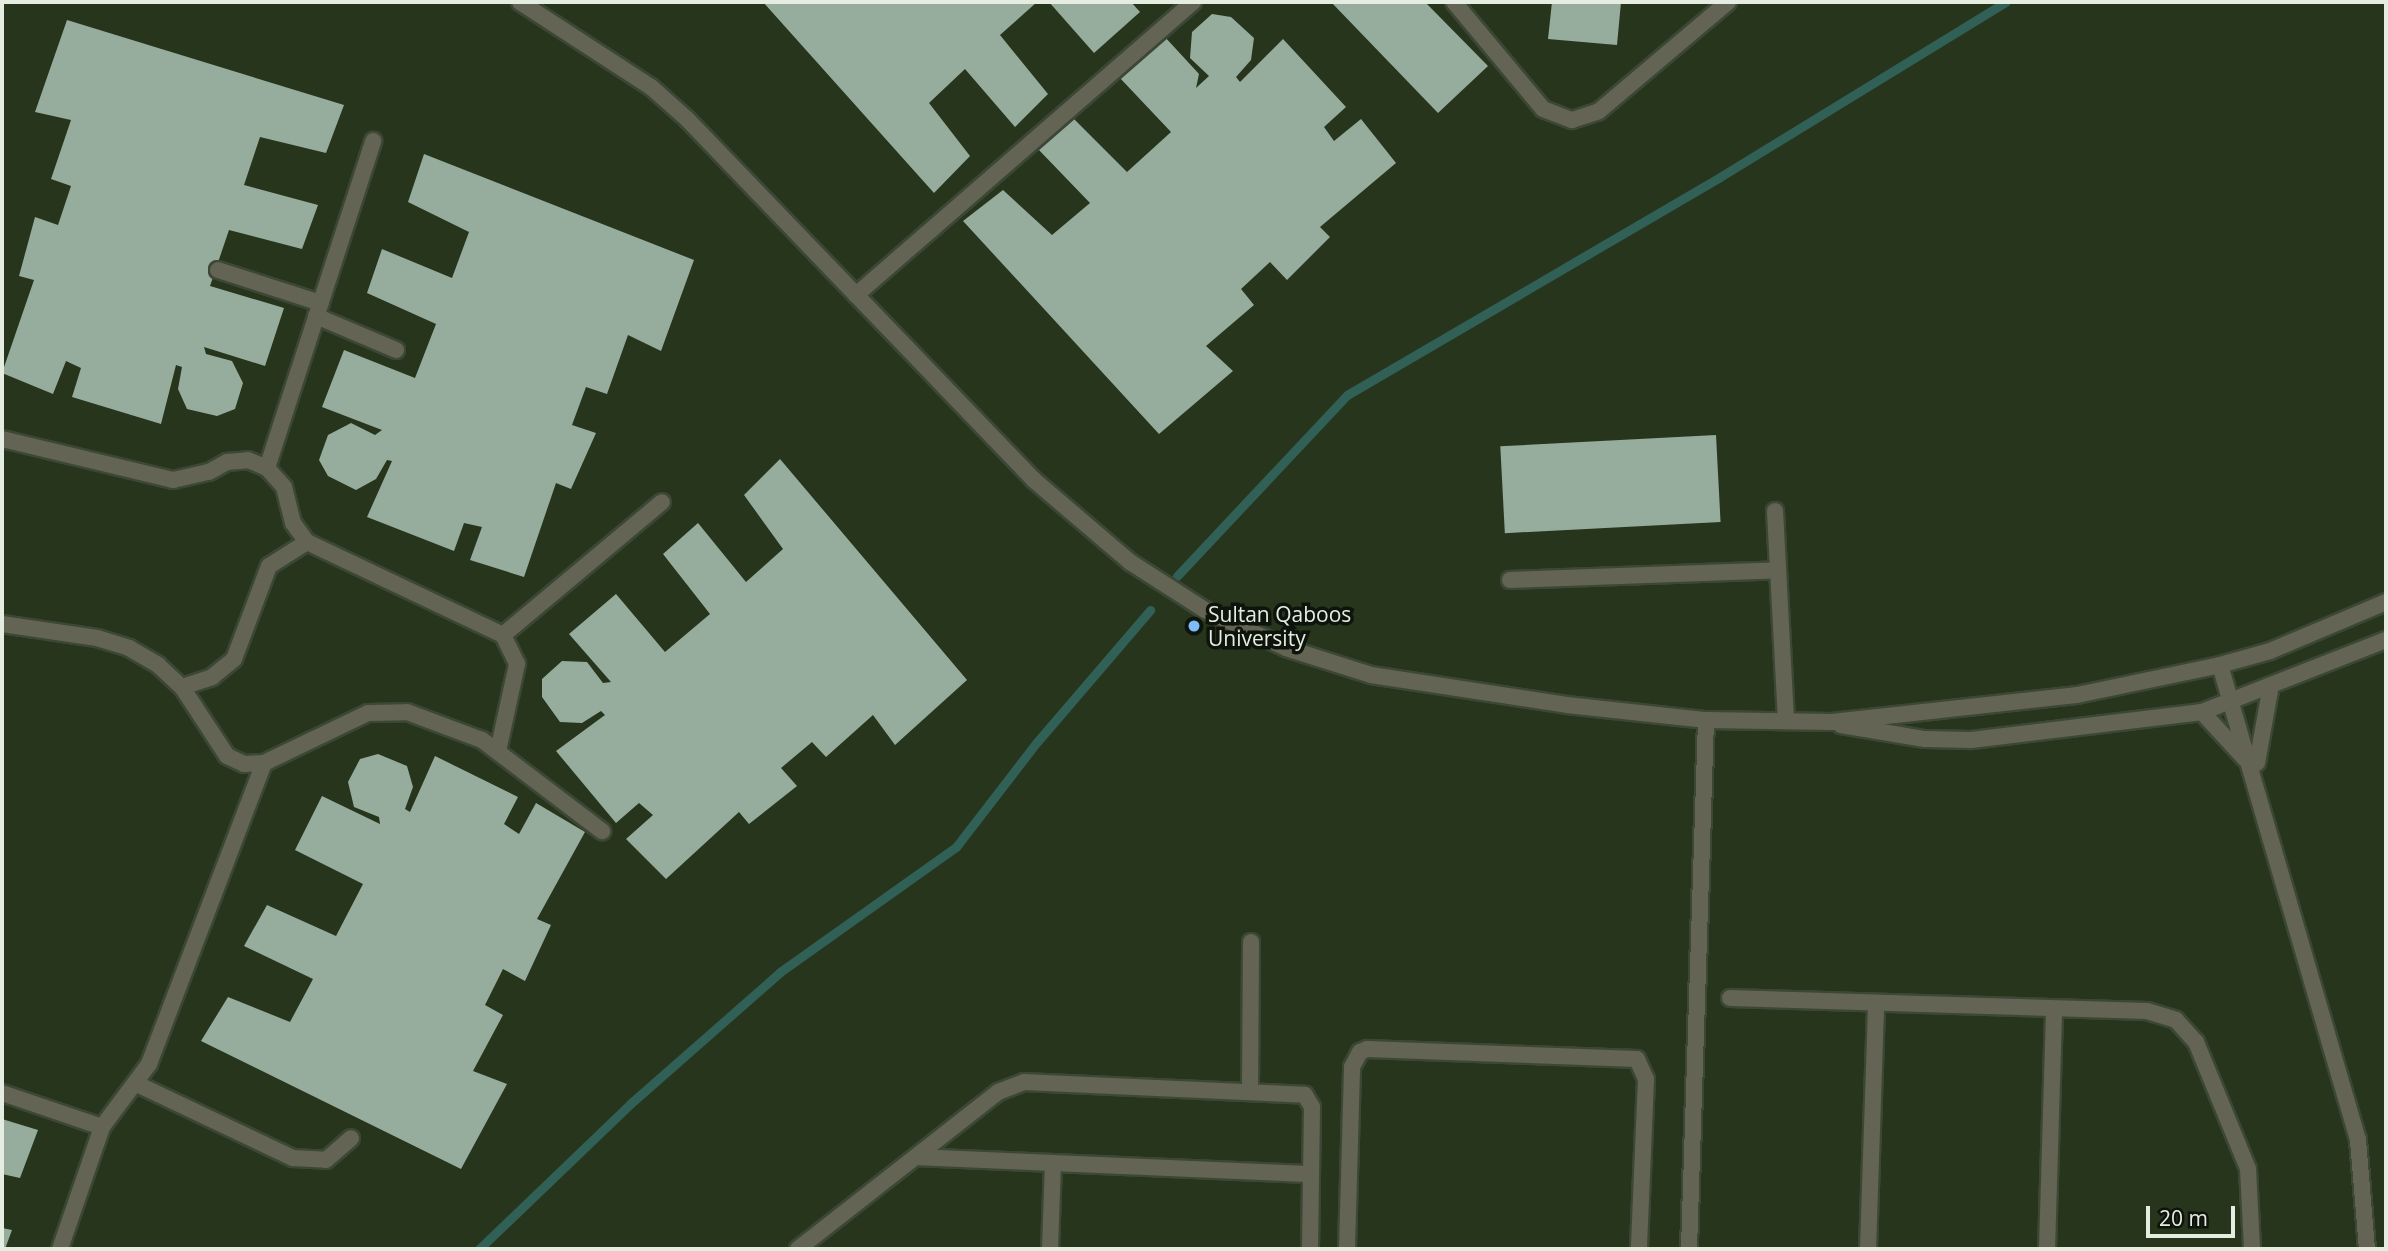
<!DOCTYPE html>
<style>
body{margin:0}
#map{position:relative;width:2388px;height:1251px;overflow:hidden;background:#212c1a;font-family:"Open Sans",sans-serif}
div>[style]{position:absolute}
.built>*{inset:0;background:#27351d;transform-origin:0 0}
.stream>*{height:9px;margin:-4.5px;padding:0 4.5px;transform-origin:4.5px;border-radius:4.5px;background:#316057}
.building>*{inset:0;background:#96ad9d;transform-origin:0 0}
.roads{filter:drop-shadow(2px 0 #3c4736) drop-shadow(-2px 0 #3c4736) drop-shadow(0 2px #3c4736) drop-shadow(0 -2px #3c4736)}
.service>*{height:16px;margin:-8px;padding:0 8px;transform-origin:8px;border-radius:8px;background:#636454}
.dots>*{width:19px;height:19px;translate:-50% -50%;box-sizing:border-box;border:4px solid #0e130b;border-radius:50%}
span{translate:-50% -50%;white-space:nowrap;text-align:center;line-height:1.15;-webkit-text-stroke:7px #0e130b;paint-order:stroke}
.poi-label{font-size:21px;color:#e5ede1}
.left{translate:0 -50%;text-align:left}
.frame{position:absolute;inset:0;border:4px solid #e5ede1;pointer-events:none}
.scale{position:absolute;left:2146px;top:1206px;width:89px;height:32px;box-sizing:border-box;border:4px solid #e5ede1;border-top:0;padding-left:9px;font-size:21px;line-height:24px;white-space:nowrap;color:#e5ede1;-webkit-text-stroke:5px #0e130b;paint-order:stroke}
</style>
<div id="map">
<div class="built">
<div style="left:2px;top:2px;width:2384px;height:1247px"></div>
</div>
<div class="stream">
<div style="left:1177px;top:576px;width:248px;rotate:-46.8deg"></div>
<div style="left:1347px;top:395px;width:432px;rotate:-30.3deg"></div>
<div style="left:1720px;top:177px;width:335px;rotate:-31.5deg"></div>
<div style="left:479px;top:1249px;width:209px;rotate:-43.8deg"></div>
<div style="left:630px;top:1104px;width:200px;rotate:-41.3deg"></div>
<div style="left:780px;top:972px;width:216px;rotate:-35.4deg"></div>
<div style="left:956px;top:847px;width:133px;rotate:-52.4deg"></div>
<div style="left:1037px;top:742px;width:174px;rotate:-49.4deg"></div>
</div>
<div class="building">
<div style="clip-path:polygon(763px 2px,1037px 2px,1000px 35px,1048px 94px,1015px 127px,965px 69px,929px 103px,970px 156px,934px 193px)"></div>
<div style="clip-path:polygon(1049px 2px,1131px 2px,1140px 12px,1094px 53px)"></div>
<div style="clip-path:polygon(1331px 2px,1425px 2px,1488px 66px,1438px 113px)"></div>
<div style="clip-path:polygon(1552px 2px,1621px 2px,1617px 45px,1548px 39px)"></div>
<div style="clip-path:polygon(1212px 14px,1231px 17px,1254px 38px,1251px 60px,1236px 77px,1240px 82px,1283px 39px,1346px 107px,1324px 127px,1334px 141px,1361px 119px,1396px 163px,1320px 227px,1330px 237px,1287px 280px,1270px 262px,1241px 289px,1254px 305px,1206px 346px,1233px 371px,1159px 434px,963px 221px,1003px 190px,1052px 235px,1090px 203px,1037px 148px,1073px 118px,1127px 172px,1171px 132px,1119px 77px,1164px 36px,1199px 74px,1196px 88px,1209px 76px,1190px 58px,1192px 32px)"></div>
<div style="clip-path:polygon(67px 20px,344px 105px,326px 153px,260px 137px,244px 185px,318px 205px,302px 249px,229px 230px,210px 286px,284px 308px,265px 366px,204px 347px,206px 354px,232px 361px,243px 383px,235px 409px,217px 416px,187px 409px,178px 389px,182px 367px,176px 365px,161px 424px,72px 397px,81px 368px,66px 361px,53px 394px,2px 373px,34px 280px,19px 276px,35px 217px,58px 225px,71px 186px,51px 179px,71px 120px,35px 112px)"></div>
<div style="clip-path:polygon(424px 154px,694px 260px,661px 351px,628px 335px,607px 394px,586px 387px,572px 425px,596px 433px,571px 489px,556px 483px,524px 577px,470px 560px,482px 527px,464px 523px,454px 551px,367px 517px,392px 461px,387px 460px,376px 479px,356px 490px,328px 476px,319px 460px,328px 435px,351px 423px,375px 435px,382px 430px,322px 407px,344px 350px,415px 378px,436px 324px,367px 293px,382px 249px,452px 278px,469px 232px,408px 202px)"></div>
<div style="left:1716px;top:435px;width:87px;height:216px;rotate:87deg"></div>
<div style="clip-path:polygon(780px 459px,967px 680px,895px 745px,873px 715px,826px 757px,812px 742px,781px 768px,797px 786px,749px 824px,739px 812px,666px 879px,626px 839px,653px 815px,639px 803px,616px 823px,556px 751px,605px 715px,601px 711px,582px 723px,560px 722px,542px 697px,542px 679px,562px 661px,587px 662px,603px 683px,611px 682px,569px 634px,616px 594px,665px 652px,710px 614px,663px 554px,698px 523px,746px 582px,783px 549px,744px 495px)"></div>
<div style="clip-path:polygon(378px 754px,407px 766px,413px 787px,405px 809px,410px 812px,435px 756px,518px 797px,504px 824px,519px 834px,536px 803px,585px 832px,537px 919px,551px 925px,525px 981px,503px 969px,485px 1005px,503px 1015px,473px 1071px,507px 1084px,461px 1169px,201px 1041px,228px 997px,290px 1022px,313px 979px,244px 946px,267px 905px,336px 936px,363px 884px,295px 850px,322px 796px,380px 824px,379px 817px,354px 807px,348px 782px,360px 759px)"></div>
<div style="clip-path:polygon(2px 1119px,38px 1130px,20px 1178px,2px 1174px)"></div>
<div style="clip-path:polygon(2px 1228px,12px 1230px,5px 1249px,2px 1249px)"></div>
</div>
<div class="roads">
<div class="service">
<div style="left:520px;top:2px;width:156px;rotate:33deg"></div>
<div style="left:651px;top:87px;width:48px;rotate:41.6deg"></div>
<div style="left:687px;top:119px;width:501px;rotate:46.13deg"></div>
<div style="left:1034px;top:480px;width:126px;rotate:40.5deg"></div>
<div style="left:1130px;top:562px;width:89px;rotate:32.6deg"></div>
<div style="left:1205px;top:610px;width:89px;rotate:25.1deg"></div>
<div style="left:1286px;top:648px;width:89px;rotate:17.6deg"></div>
<div style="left:1371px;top:675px;width:198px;rotate:8.7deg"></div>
<div style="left:1567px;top:705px;width:140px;rotate:6.2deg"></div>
<div style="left:1706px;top:720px;width:126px;rotate:0.9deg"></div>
<div style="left:1832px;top:722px;width:246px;rotate:-6.3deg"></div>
<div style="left:2077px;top:695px;width:146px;rotate:-11.8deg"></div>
<div style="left:2220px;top:665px;width:52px;rotate:-15.6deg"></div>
<div style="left:2270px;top:651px;width:126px;rotate:-22.9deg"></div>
<div style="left:1454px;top:2px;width:139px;rotate:50.2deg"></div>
<div style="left:1543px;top:109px;width:31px;rotate:21deg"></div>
<div style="left:1572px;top:120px;width:28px;rotate:-18deg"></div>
<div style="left:1599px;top:111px;width:169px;rotate:-40.2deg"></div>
<div style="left:218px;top:270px;width:108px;rotate:17.8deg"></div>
<div style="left:856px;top:295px;width:447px;rotate:-41deg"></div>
<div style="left:316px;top:316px;width:87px;rotate:23deg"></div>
<div style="left:2px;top:439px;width:176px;rotate:13.5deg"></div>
<div style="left:173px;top:480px;width:37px;rotate:-13deg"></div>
<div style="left:209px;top:472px;width:21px;rotate:-29deg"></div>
<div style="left:227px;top:462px;width:21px;rotate:-5deg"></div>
<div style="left:248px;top:460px;width:21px;rotate:23deg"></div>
<div style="left:267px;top:468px;width:25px;rotate:48deg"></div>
<div style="left:284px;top:487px;width:37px;rotate:76deg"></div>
<div style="left:293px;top:523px;width:24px;rotate:54deg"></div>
<div style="left:307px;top:542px;width:217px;rotate:25.4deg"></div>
<div style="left:503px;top:635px;width:32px;rotate:64deg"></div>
<div style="left:517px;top:664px;width:89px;rotate:102.3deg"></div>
<div style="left:267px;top:468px;width:344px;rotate:-72deg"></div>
<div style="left:1775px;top:511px;width:210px;rotate:87deg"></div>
<div style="left:1510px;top:580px;width:268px;rotate:-2.1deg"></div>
<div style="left:2px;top:624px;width:96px;rotate:8.4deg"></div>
<div style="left:97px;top:638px;width:34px;rotate:17deg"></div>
<div style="left:129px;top:648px;width:34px;rotate:30deg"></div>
<div style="left:158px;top:665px;width:33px;rotate:43deg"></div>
<div style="left:182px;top:687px;width:82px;rotate:56.9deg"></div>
<div style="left:227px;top:756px;width:19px;rotate:25deg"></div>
<div style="left:244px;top:764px;width:20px;rotate:-3deg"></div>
<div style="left:264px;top:763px;width:115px;rotate:-25.7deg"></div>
<div style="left:368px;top:713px;width:39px;rotate:-1deg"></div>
<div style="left:407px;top:712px;width:80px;rotate:20.5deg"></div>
<div style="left:482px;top:740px;width:151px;rotate:37.2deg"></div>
<div style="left:503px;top:635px;width:207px;rotate:-39.9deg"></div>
<div style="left:2220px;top:665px;width:495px;rotate:73.8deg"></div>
<div style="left:2358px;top:1140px;width:109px;rotate:85.3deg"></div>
<div style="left:182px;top:687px;width:32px;rotate:-18deg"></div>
<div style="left:212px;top:677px;width:28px;rotate:-39deg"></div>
<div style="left:234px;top:659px;width:99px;rotate:-69.4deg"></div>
<div style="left:269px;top:566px;width:45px;rotate:-32.3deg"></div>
<div style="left:2202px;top:712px;width:64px;rotate:47.5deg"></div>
<div style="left:1841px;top:725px;width:85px;rotate:9.5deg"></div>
<div style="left:1925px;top:739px;width:46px;rotate:1.2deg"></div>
<div style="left:1971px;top:740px;width:233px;rotate:-6.9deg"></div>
<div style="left:2202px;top:712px;width:198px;rotate:-21.4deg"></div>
<div style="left:2257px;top:763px;width:79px;rotate:-79.8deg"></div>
<div style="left:1730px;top:998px;width:417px;rotate:1.8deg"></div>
<div style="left:2147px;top:1011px;width:30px;rotate:17deg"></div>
<div style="left:2176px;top:1020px;width:30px;rotate:48deg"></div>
<div style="left:2196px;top:1042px;width:137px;rotate:67.7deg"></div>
<div style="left:2248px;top:1169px;width:80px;rotate:87.1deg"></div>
<div style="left:137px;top:1084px;width:173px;rotate:25.4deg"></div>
<div style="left:293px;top:1158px;width:33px;rotate:3deg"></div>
<div style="left:326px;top:1160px;width:33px;rotate:-41deg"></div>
<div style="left:1250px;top:1091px;width:149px;rotate:-89.6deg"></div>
<div style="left:2px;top:1093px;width:106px;rotate:18.8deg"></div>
<div style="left:917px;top:1157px;width:394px;rotate:2.5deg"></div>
<div style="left:60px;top:1249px;width:129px;rotate:-71deg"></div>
<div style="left:102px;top:1127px;width:79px;rotate:-53.3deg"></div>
<div style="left:149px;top:1064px;width:322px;rotate:-69.1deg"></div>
<div style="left:798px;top:1249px;width:254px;rotate:-38.1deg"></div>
<div style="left:998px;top:1092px;width:28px;rotate:-21deg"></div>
<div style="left:1024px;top:1082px;width:281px;rotate:2.6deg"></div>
<div style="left:1305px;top:1095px;width:14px;rotate:60deg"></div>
<div style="left:1312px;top:1107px;width:142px;rotate:90.8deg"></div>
<div style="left:1050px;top:1249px;width:84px;rotate:-88deg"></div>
<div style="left:1347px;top:1249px;width:182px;rotate:-88.4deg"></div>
<div style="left:1352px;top:1067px;width:17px;rotate:-62deg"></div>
<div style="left:1360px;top:1052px;width:8px;rotate:-23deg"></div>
<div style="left:1367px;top:1049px;width:270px;rotate:2.1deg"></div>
<div style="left:1637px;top:1059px;width:22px;rotate:66deg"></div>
<div style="left:1646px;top:1079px;width:170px;rotate:92.4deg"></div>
<div style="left:1689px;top:1249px;width:529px;rotate:-88.16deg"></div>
<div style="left:1868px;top:1249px;width:246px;rotate:-88.1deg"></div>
<div style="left:2047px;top:1249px;width:240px;rotate:-88.3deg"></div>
</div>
</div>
<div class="dots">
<div style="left:1194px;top:626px;background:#7dbef9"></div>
</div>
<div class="poi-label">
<span class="left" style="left:1208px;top:626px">Sultan Qaboos<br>University</span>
</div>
<div class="frame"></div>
<div class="scale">20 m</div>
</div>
